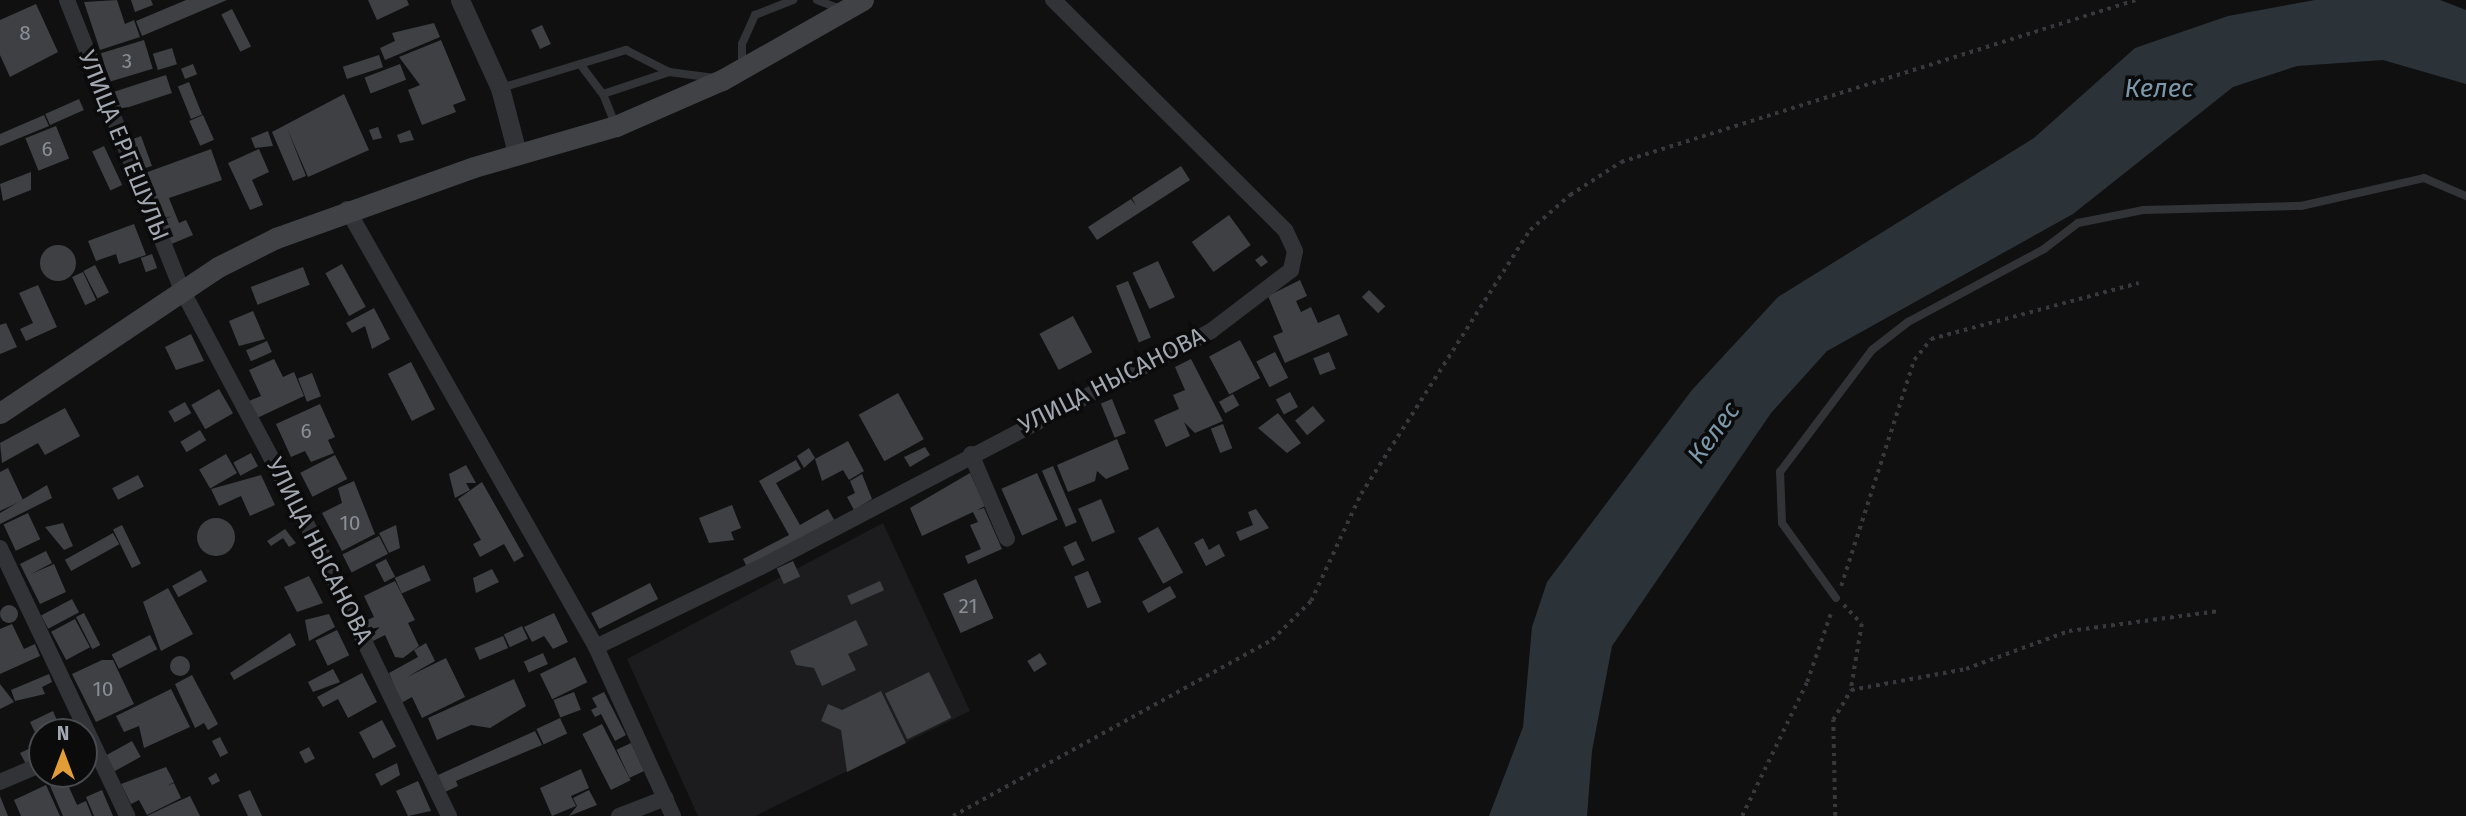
<!DOCTYPE html>
<meta charset="utf-8">
<style>
body{margin:0}
#map{position:relative;width:2466px;height:816px;overflow:hidden;background:#101011;font-family:"Fira Sans",sans-serif}
div>[style]{position:absolute}
.built>*{inset:0;background:#1c1c1e}
.water>*{inset:0;background:#2b3339}
.building>*{inset:0;background:#3f4044;transform-origin:0 0}
.round{border-radius:50%}
.path>*{height:3.5px;margin-top:-1.75px;transform-origin:0;background:repeating-linear-gradient(90deg,#38393d 0 3.5px,transparent 0 8.5px)}
.service>*{height:8px;margin:-4px;padding:0 4px;transform-origin:4px;border-radius:4px;background:#313336}
.minor>*{height:16px;margin:-8px;padding:0 8px;transform-origin:8px;border-radius:8px;background:#313336}
.tertiary>*{height:19px;margin:-9.5px;padding:0 9.5px;transform-origin:9.5px;border-radius:9.5px;background:#313336}
.secondary>*{height:21px;margin:-10.5px;padding:0 10.5px;transform-origin:10.5px;border-radius:10.5px;background:#404246}
span{translate:-50% -50%;white-space:nowrap;text-align:center;line-height:1.15;-webkit-text-stroke:7px #0b0b0c;paint-order:stroke}
.number-label{font-size:21px;color:#898e96}
.number-label span{-webkit-text-stroke-width:0}
.street-label{font-size:24px;color:#a2a8b1}
.water-label{font-size:26px;color:#7b98ab;font-style:italic}
.north{position:absolute;left:28px;top:718px;width:70px;height:70px;box-sizing:border-box;background:#0b0b0c;border:2px solid #474a4e;border-radius:50%;rotate:0deg;font-size:19px;font-weight:700;line-height:28px;text-align:center;color:#a2a8b1}
.north::after{content:'';display:block;margin:auto;width:24px;height:32px;background:#e39d36;clip-path:polygon(50% 0,100% 100%,50% 72%,0 100%)}
</style>
<div id="map">
<div class="built">
<div style="clip-path:polygon(883px 523px,970px 711px,755px 816px,698px 816px,627px 659px)"></div>
</div>
<div class="water">
<div style="clip-path:polygon(2315px 0,2440px 0,2466px 10px,2466px 84px,2383px 60px,2297px 66px,2233px 87px,2073px 214px,1827px 351px,1771px 413px,1612px 646px,1592px 751px,1587px 816px,1489px 816px,1523px 727px,1532px 627px,1547px 582px,1692px 390px,1778px 297px,2034px 138px,2135px 48px,2228px 16px)"></div>
</div>
<div class="building">
<div style="clip-path:polygon(117px 0,125px 24px,134px 20px,140px 37px,100px 50px,84px 2px)"></div>
<div style="clip-path:polygon(131px 0,151px 0,153px 5px,135px 12px)"></div>
<div style="clip-path:polygon(186px 0,227px 0,142px 36px,136px 21px)"></div>
<div style="clip-path:polygon(368px 0,407px 0,409px 5px,377px 20px)"></div>
<div style="clip-path:polygon(36px 4px,58px 52px,10px 77px,0 55px,0 20px)"></div>
<div style="left:232px;top:9px;width:42px;height:12px;rotate:63deg"></div>
<div style="clip-path:polygon(434px 23px,440px 37px,385px 60px,380px 48px,395px 41px,392px 33px)"></div>
<div style="left:542px;top:25px;width:21px;height:12px;rotate:65deg"></div>
<div style="left:144px;top:40px;width:30px;height:45px;rotate:73deg"></div>
<div style="clip-path:polygon(441px 40px,466px 100px,453px 105px,456px 112px,422px 125px,408px 90px,420px 85px,399px 57px)"></div>
<div style="left:172px;top:48px;width:17px;height:20px;rotate:73deg"></div>
<div style="left:379px;top:55px;width:13px;height:38px;rotate:72deg"></div>
<div style="left:193px;top:64px;width:11px;height:13px;rotate:68deg"></div>
<div style="left:400px;top:64px;width:17px;height:38px;rotate:69deg"></div>
<div style="left:166px;top:75px;width:19px;height:57px;rotate:72deg"></div>
<div style="left:189px;top:82px;width:35px;height:12px;rotate:68deg"></div>
<div style="clip-path:polygon(344px 94px,369px 150px,308px 177px,287px 128px,306px 176px,293px 181px,272px 132px)"></div>
<div style="left:79px;top:99px;width:12px;height:37px;rotate:66deg"></div>
<div style="clip-path:polygon(44px 115px,49px 126px,0 146px,0 134px)"></div>
<div style="left:203px;top:115px;width:27px;height:15px;rotate:66deg"></div>
<div style="left:56px;top:126px;width:35px;height:33px;rotate:68deg"></div>
<div style="clip-path:polygon(378px 127px,382px 138px,373px 140px,369px 130px)"></div>
<div style="clip-path:polygon(410px 130px,414px 140px,400px 143px,397px 135px)"></div>
<div style="clip-path:polygon(268px 131px,273px 146px,255px 148px,251px 138px)"></div>
<div style="clip-path:polygon(141px 136px,152px 166px,142px 169px,128px 141px)"></div>
<div style="left:104px;top:146px;width:43px;height:13px;rotate:65deg"></div>
<div style="clip-path:polygon(211px 149px,222px 180px,169px 198px,179px 223px,186px 220px,193px 235px,169px 245px,159px 222px,172px 216px,162px 219px,145px 173px)"></div>
<div style="clip-path:polygon(259px 149px,269px 172px,252px 180px,263px 205px,250px 210px,228px 163px)"></div>
<div style="clip-path:polygon(1181px 166px,1190px 180px,1097px 240px,1088px 227px,1131px 199px,1136px 206px,1132px 198px)"></div>
<div style="clip-path:polygon(31px 172px,31px 190px,3px 201px,0 184px)"></div>
<div style="left:1229px;top:215px;width:37px;height:46px;rotate:54deg"></div>
<div style="clip-path:polygon(134px 224px,146px 255px,119px 264px,116px 254px,96px 261px,88px 241px)"></div>
<div class="round" style="left:40px;top:245px;width:36px;height:36px"></div>
<div style="left:152px;top:254px;width:15px;height:12px;rotate:70deg"></div>
<div style="clip-path:polygon(1262px 255px,1268px 262px,1261px 267px,1255px 260px)"></div>
<div style="left:1158px;top:261px;width:40px;height:28px;rotate:65deg"></div>
<div style="left:342px;top:264px;width:49px;height:19px;rotate:61deg"></div>
<div style="left:95px;top:265px;width:31px;height:13px;rotate:63deg"></div>
<div style="left:303px;top:267px;width:19px;height:56px;rotate:69deg"></div>
<div style="left:83px;top:272px;width:31px;height:12px;rotate:65deg"></div>
<div style="clip-path:polygon(1300px 280px,1307px 296px,1296px 301px,1301px 312px,1311px 307px,1318px 323px,1339px 314px,1348px 335px,1285px 363px,1273px 336px,1283px 332px,1268px 296px)"></div>
<div style="left:1128px;top:281px;width:61px;height:13px;rotate:68deg"></div>
<div style="clip-path:polygon(38px 285px,57px 327px,26px 341px,20px 329px,33px 323px,19px 293px)"></div>
<div style="left:1369px;top:290px;width:23px;height:10px;rotate:45deg"></div>
<div style="clip-path:polygon(374px 308px,390px 339px,372px 349px,365px 326px,352px 333px,346px 323px)"></div>
<div style="clip-path:polygon(253px 311px,265px 339px,239px 346px,229px 321px)"></div>
<div style="left:1073px;top:316px;width:41px;height:38px;rotate:62deg"></div>
<div style="clip-path:polygon(6px 323px,17px 347px,0 354px,0 325px)"></div>
<div style="clip-path:polygon(191px 334px,204px 361px,176px 370px,165px 347px)"></div>
<div style="left:1240px;top:340px;width:43px;height:35px;rotate:62deg"></div>
<div style="left:267px;top:341px;width:12px;height:23px;rotate:66deg"></div>
<div style="left:1275px;top:352px;width:29px;height:21px;rotate:63deg"></div>
<div style="left:1329px;top:352px;width:18px;height:17px;rotate:68deg"></div>
<div style="clip-path:polygon(274px 359px,283px 377px,294px 372px,304px 396px,257px 418px,249px 401px,261px 396px,249px 370px)"></div>
<div style="clip-path:polygon(1191px 359px,1223px 421px,1195px 433px,1184px 422px,1190px 436px,1166px 447px,1154px 420px,1179px 409px,1173px 395px,1185px 390px,1175px 367px)"></div>
<div style="left:411px;top:362px;width:53px;height:26px;rotate:63deg"></div>
<div style="left:312px;top:373px;width:25px;height:15px;rotate:69deg"></div>
<div style="left:219px;top:389px;width:28px;height:32px;rotate:60deg"></div>
<div style="left:1290px;top:392px;width:17px;height:16px;rotate:62deg"></div>
<div style="left:898px;top:393px;width:53px;height:45px;rotate:61deg"></div>
<div style="left:1233px;top:394px;width:13px;height:16px;rotate:61deg"></div>
<div style="left:1112px;top:399px;width:37px;height:12px;rotate:68deg"></div>
<div style="left:185px;top:402px;width:13px;height:19px;rotate:61deg"></div>
<div style="clip-path:polygon(320px 404px,335px 437px,328px 440px,334px 453px,311px 462px,305px 451px,291px 457px,276px 424px)"></div>
<div style="left:1313px;top:406px;width:19px;height:23px;rotate:51deg"></div>
<div style="clip-path:polygon(65px 408px,80px 436px,45px 455px,38px 443px,2px 463px,0 443px)"></div>
<div style="clip-path:polygon(1278px 413px,1301px 443px,1287px 453px,1258px 428px)"></div>
<div style="left:1223px;top:424px;width:26px;height:13px;rotate:69deg"></div>
<div style="left:200px;top:430px;width:12px;height:23px;rotate:59deg"></div>
<div style="clip-path:polygon(1117px 439px,1129px 469px,1106px 479px,1097px 471px,1095px 481px,1068px 492px,1057px 465px)"></div>
<div style="clip-path:polygon(848px 441px,864px 471px,849px 480px,843px 470px,822px 481px,815px 459px)"></div>
<div style="clip-path:polygon(925px 447px,930px 455px,910px 467px,904px 457px)"></div>
<div style="clip-path:polygon(809px 448px,815px 458px,804px 468px,797px 456px)"></div>
<div style="left:251px;top:453px;width:15px;height:20px;rotate:62deg"></div>
<div style="left:226px;top:454px;width:22px;height:31px;rotate:60deg"></div>
<div style="left:335px;top:455px;width:27px;height:39px;rotate:63deg"></div>
<div style="clip-path:polygon(796px 460px,801px 469px,776px 483px,800px 525px,828px 509px,837px 525px,749px 571px,743px 559px,789px 535px,759px 481px)"></div>
<div style="clip-path:polygon(466px 465px,476px 483px,466px 483px,470px 490px,455px 498px,449px 474px)"></div>
<div style="left:1053px;top:466px;width:61px;height:12px;rotate:67deg"></div>
<div style="clip-path:polygon(8px 468px,23px 500px,0 511px,0 472px)"></div>
<div style="clip-path:polygon(970px 473px,985px 506px,977px 510px,984px 508px,1002px 549px,968px 564px,965px 556px,981px 549px,970px 525px,978px 522px,973px 512px,922px 536px,910px 508px)"></div>
<div style="left:1037px;top:473px;width:51px;height:39px;rotate:66deg"></div>
<div style="clip-path:polygon(862px 474px,872px 499px,854px 510px,847px 497px,855px 493px,850px 481px)"></div>
<div style="left:138px;top:475px;width:13px;height:29px;rotate:63deg"></div>
<div style="clip-path:polygon(261px 475px,275px 505px,250px 516px,241px 496px,219px 506px,211px 489px)"></div>
<div style="clip-path:polygon(354px 481px,375px 534px,342px 551px,322px 513px,342px 503px,338px 488px)"></div>
<div style="clip-path:polygon(482px 482px,524px 556px,514px 562px,504px 544px,480px 557px,473px 544px,481px 540px,458px 499px)"></div>
<div style="clip-path:polygon(47px 485px,52px 498px,0 524px,0 513px)"></div>
<div style="left:1101px;top:499px;width:36px;height:25px;rotate:67deg"></div>
<div style="clip-path:polygon(732px 505px,741px 528px,731px 532px,734px 540px,709px 543px,699px 518px)"></div>
<div style="clip-path:polygon(1256px 509px,1269px 528px,1240px 541px,1236px 532px,1253px 525px,1248px 512px)"></div>
<div style="left:28px;top:513px;width:29px;height:27px;rotate:65deg"></div>
<div class="round" style="left:197px;top:518px;width:38px;height:38px"></div>
<div style="clip-path:polygon(63px 523px,73px 546px,64px 550px,45px 527px)"></div>
<div style="left:122px;top:525px;width:43px;height:10px;rotate:64deg"></div>
<div style="clip-path:polygon(396px 525px,400px 548px,389px 553px,379px 533px)"></div>
<div style="left:1158px;top:527px;width:52px;height:23px;rotate:61deg"></div>
<div style="clip-path:polygon(285px 529px,296px 543px,289px 547px,283px 538px,271px 546px,267px 541px)"></div>
<div style="left:113px;top:533px;width:13px;height:55px;rotate:61deg"></div>
<div style="left:379px;top:536px;width:20px;height:41px;rotate:63deg"></div>
<div style="clip-path:polygon(1203px 538px,1209px 550px,1219px 544px,1225px 556px,1206px 566px,1194px 543px)"></div>
<div style="left:1076px;top:541px;width:21px;height:14px;rotate:65deg"></div>
<div style="clip-path:polygon(46px 551px,52px 563px,31px 574px,54px 564px,66px 592px,40px 604px,20px 564px)"></div>
<div style="left:386px;top:559px;width:20px;height:12px;rotate:63deg"></div>
<div style="left:793px;top:561px;width:17px;height:18px;rotate:65deg"></div>
<div style="left:424px;top:565px;width:17px;height:32px;rotate:66deg"></div>
<div style="clip-path:polygon(492px 569px,499px 582px,476px 593px,473px 578px)"></div>
<div style="left:201px;top:570px;width:13px;height:33px;rotate:61deg"></div>
<div style="left:1088px;top:571px;width:34px;height:15px;rotate:67deg"></div>
<div style="clip-path:polygon(309px 576px,323px 603px,297px 612px,284px 587px)"></div>
<div style="left:976px;top:579px;width:43px;height:36px;rotate:66deg"></div>
<div style="clip-path:polygon(395px 581px,415px 620px,408px 623px,419px 646px,403px 658px,395px 657px,385px 635px,373px 641px,363px 622px,374px 617px,364px 596px)"></div>
<div style="left:880px;top:581px;width:10px;height:36px;rotate:66deg"></div>
<div style="left:650px;top:583px;width:18px;height:66px;rotate:63deg"></div>
<div style="left:1170px;top:586px;width:13px;height:32px;rotate:61deg"></div>
<div style="clip-path:polygon(168px 588px,193px 634px,161px 651px,143px 602px)"></div>
<div style="left:72px;top:599px;width:15px;height:35px;rotate:62deg"></div>
<div class="round" style="left:0;top:605px;width:18px;height:18px"></div>
<div style="left:84px;top:613px;width:36px;height:9px;rotate:63deg"></div>
<div style="clip-path:polygon(554px 613px,568px 642px,553px 649px,544px 636px,532px 642px,524px 627px)"></div>
<div style="clip-path:polygon(329px 614px,335px 627px,309px 641px,305px 620px)"></div>
<div style="left:75px;top:619px;width:32px;height:27px;rotate:62deg"></div>
<div style="clip-path:polygon(856px 620px,868px 645px,848px 654px,856px 670px,822px 686px,814px 668px,796px 665px,790px 651px)"></div>
<div style="clip-path:polygon(12px 624px,24px 649px,35px 644px,40px 656px,0 674px,0 629px)"></div>
<div style="left:522px;top:626px;width:14px;height:20px;rotate:65deg"></div>
<div style="left:337px;top:630px;width:28px;height:24px;rotate:64deg"></div>
<div style="clip-path:polygon(290px 633px,296px 645px,234px 680px,230px 673px)"></div>
<div style="left:150px;top:635px;width:16px;height:43px;rotate:63deg"></div>
<div style="left:503px;top:636px;width:13px;height:31px;rotate:67deg"></div>
<div style="clip-path:polygon(426px 643px,435px 661px,407px 677px,446px 658px,465px 697px,422px 718px,412px 697px,401px 703px,389px 673px,418px 657px,414px 650px)"></div>
<div style="left:543px;top:653px;width:12px;height:21px;rotate:66deg"></div>
<div style="left:1040px;top:653px;width:13px;height:15px;rotate:58deg"></div>
<div class="round" style="left:170px;top:656px;width:20px;height:20px"></div>
<div style="left:575px;top:657px;width:28px;height:39px;rotate:64deg"></div>
<div style="clip-path:polygon(102px 660px,113px 660px,134px 704px,96px 722px,72px 674px)"></div>
<div style="clip-path:polygon(333px 669px,340px 682px,313px 692px,308px 682px)"></div>
<div style="left:929px;top:672px;width:51px;height:49px;rotate:64deg"></div>
<div style="clip-path:polygon(362px 673px,377px 702px,348px 718px,338px 699px,323px 707px,317px 697px)"></div>
<div style="clip-path:polygon(49px 674px,52px 682px,42px 687px,45px 694px,15px 701px,11px 690px)"></div>
<div style="clip-path:polygon(192px 675px,218px 724px,208px 730px,204px 723px,195px 728px,175px 684px)"></div>
<div style="clip-path:polygon(514px 679px,526px 706px,490px 728px,471px 725px,437px 740px,428px 718px)"></div>
<div style="clip-path:polygon(0 684px,14px 702px,0 709px)"></div>
<div style="clip-path:polygon(171px 689px,190px 727px,144px 748px,139px 726px,124px 732px,116px 716px)"></div>
<div style="clip-path:polygon(881px 691px,906px 743px,847px 772px,841px 730px,821px 721px,828px 704px,842px 710px)"></div>
<div style="left:574px;top:692px;width:19px;height:22px;rotate:69deg"></div>
<div style="clip-path:polygon(604px 692px,626px 735px,615px 741px,601px 714px,595px 717px,591px 710px,597px 707px,592px 698px)"></div>
<div style="clip-path:polygon(53px 711px,62px 732px,42px 732px,42px 747px,30px 722px)"></div>
<div style="left:560px;top:718px;width:17px;height:26px;rotate:65deg"></div>
<div style="left:382px;top:720px;width:30px;height:26px;rotate:62deg"></div>
<div style="left:602px;top:724px;width:63px;height:22px;rotate:63deg"></div>
<div style="clip-path:polygon(535px 731px,542px 745px,456px 781px,458px 786px,445px 792px,438px 775px)"></div>
<div style="left:220px;top:737px;width:18px;height:9px;rotate:63deg"></div>
<div style="left:132px;top:741px;width:18px;height:30px;rotate:61deg"></div>
<div style="left:631px;top:743px;width:31px;height:16px;rotate:65deg"></div>
<div style="clip-path:polygon(39px 744px,42px 756px,26px 764px,20px 753px)"></div>
<div style="left:309px;top:747px;width:13px;height:11px;rotate:63deg"></div>
<div style="clip-path:polygon(397px 763px,400px 775px,381px 786px,375px 774px)"></div>
<div style="clip-path:polygon(166px 767px,174px 782px,167px 786px,174px 783px,181px 798px,147px 815px,139px 800px,131px 804px,121px 784px)"></div>
<div style="clip-path:polygon(581px 769px,589px 788px,571px 796px,576px 806px,552px 816px,540px 788px)"></div>
<div style="clip-path:polygon(216px 773px,220px 781px,212px 785px,208px 778px)"></div>
<div style="clip-path:polygon(45px 774px,63px 774px,77px 805px,86px 801px,92px 816px,63px 816px)"></div>
<div style="clip-path:polygon(418px 781px,431px 811px,408px 816px,396px 791px)"></div>
<div style="clip-path:polygon(46px 785px,60px 816px,21px 816px,14px 800px)"></div>
<div style="clip-path:polygon(102px 790px,113px 816px,94px 816px,86px 797px)"></div>
<div style="clip-path:polygon(250px 790px,262px 816px,248px 816px,238px 795px)"></div>
<div style="clip-path:polygon(589px 790px,597px 805px,569px 816px,577px 806px,573px 798px)"></div>
<div style="clip-path:polygon(0 796px,8px 816px,0 816px)"></div>
<div style="clip-path:polygon(190px 796px,200px 816px,147px 816px,172px 804px)"></div>
</div>
<div class="path">
<div style="left:1841px;top:586px;width:237px;rotate:-72.1deg"></div>
<div style="left:1914px;top:360px;width:27px;rotate:-51deg"></div>
<div style="left:1931px;top:339px;width:215px;rotate:-15.1deg"></div>
<div style="left:1844px;top:605px;width:26px;rotate:47deg"></div>
<div style="left:1862px;top:624px;width:67px;rotate:99.5deg"></div>
<div style="left:953px;top:816px;width:364px;rotate:-28.9deg"></div>
<div style="left:1272px;top:640px;width:55px;rotate:-45deg"></div>
<div style="left:1311px;top:601px;width:118px;rotate:-65deg"></div>
<div style="left:1361px;top:494px;width:313px;rotate:-57.4deg"></div>
<div style="left:1530px;top:230px;width:53px;rotate:-41.2deg"></div>
<div style="left:1570px;top:195px;width:61px;rotate:-32.9deg"></div>
<div style="left:1621px;top:162px;width:540px;rotate:-17.46deg"></div>
<div style="left:1742px;top:816px;width:149px;rotate:-64.1deg"></div>
<div style="left:1807px;top:682px;width:76px;rotate:-70.9deg"></div>
<div style="left:1835px;top:816px;width:96px;rotate:-91.2deg"></div>
<div style="left:1833px;top:720px;width:35px;rotate:-59deg"></div>
<div style="left:1851px;top:690px;width:117px;rotate:-10.3deg"></div>
<div style="left:1966px;top:669px;width:110px;rotate:-20.3deg"></div>
<div style="left:2069px;top:631px;width:151px;rotate:-7.6deg"></div>
</div>
<div class="service">
<div style="left:817px;top:0;width:25px;rotate:21deg"></div>
<div style="left:580px;top:64px;width:38px;rotate:53deg"></div>
<div style="left:603px;top:94px;width:32px;rotate:68deg"></div>
<div style="left:742px;top:66px;width:22px;rotate:-90deg"></div>
<div style="left:742px;top:44px;width:32px;rotate:-66deg"></div>
<div style="left:755px;top:15px;width:41px;rotate:-21.5deg"></div>
<div style="left:501px;top:88px;width:131px;rotate:-16.9deg"></div>
<div style="left:626px;top:50px;width:48px;rotate:27.1deg"></div>
<div style="left:603px;top:94px;width:70px;rotate:-18.4deg"></div>
<div style="left:669px;top:72px;width:46px;rotate:7.4deg"></div>
<div style="left:1836px;top:598px;width:92px;rotate:-125.8deg"></div>
<div style="left:1782px;top:523px;width:51px;rotate:-92.2deg"></div>
<div style="left:1780px;top:472px;width:153px;rotate:-53deg"></div>
<div style="left:1872px;top:350px;width:46px;rotate:-37.9deg"></div>
<div style="left:1908px;top:322px;width:154px;rotate:-28.2deg"></div>
<div style="left:2044px;top:249px;width:43px;rotate:-37.4deg"></div>
<div style="left:2078px;top:223px;width:66px;rotate:-11.3deg"></div>
<div style="left:2143px;top:210px;width:158px;rotate:-1.5deg"></div>
<div style="left:2301px;top:206px;width:126px;rotate:-12.8deg"></div>
<div style="left:2424px;top:178px;width:46px;rotate:23.2deg"></div>
</div>
<div class="minor">
<div style="left:67px;top:0;width:312px;rotate:68.4deg"></div>
<div style="left:182px;top:290px;width:283px;rotate:62deg"></div>
<div style="left:315px;top:540px;width:307px;rotate:64.1deg"></div>
<div style="left:347px;top:209px;width:504px;rotate:60.38deg"></div>
<div style="left:596px;top:647px;width:186px;rotate:65.5deg"></div>
<div style="left:971px;top:454px;width:92px;rotate:67deg"></div>
<div style="left:0;top:548px;width:297px;rotate:64.6deg"></div>
<div style="left:596px;top:647px;width:183px;rotate:-25.9deg"></div>
<div style="left:761px;top:567px;width:508px;rotate:-27.67deg"></div>
<div style="left:1211px;top:331px;width:101px;rotate:-37.3deg"></div>
<div style="left:1291px;top:270px;width:19px;rotate:-78deg"></div>
<div style="left:1295px;top:251px;width:23px;rotate:-115deg"></div>
<div style="left:1285px;top:230px;width:327px;rotate:-135.2deg"></div>
<div style="left:0;top:782px;width:46px;rotate:-23.2deg"></div>
<div style="left:619px;top:816px;width:50px;rotate:-21deg"></div>
</div>
<div class="tertiary">
<div style="left:460px;top:0;width:97px;rotate:65.6deg"></div>
<div style="left:500px;top:88px;width:67px;rotate:75.3deg"></div>
</div>
<div class="secondary">
<div style="left:0;top:413px;width:262px;rotate:-33.8deg"></div>
<div style="left:218px;top:267px;width:65px;rotate:-26.6deg"></div>
<div style="left:276px;top:238px;width:210px;rotate:-19.7deg"></div>
<div style="left:474px;top:167px;width:148px;rotate:-16.1deg"></div>
<div style="left:616px;top:126px;width:116px;rotate:-23.5deg"></div>
<div style="left:722px;top:80px;width:162px;rotate:-29.6deg"></div>
</div>
<div class="number-label">
<span style="left:25px;top:33px">8</span>
<span style="left:127px;top:61px">3</span>
<span style="left:47px;top:149px">6</span>
<span style="left:306px;top:431px">6</span>
<span style="left:350px;top:523px">10</span>
<span style="left:968px;top:606px">21</span>
<span style="left:103px;top:689px">10</span>
</div>
<div class="street-label">
<span style="left:123px;top:146px;rotate:68deg">УЛИЦА ЕРГЕШУЛЫ</span>
<span style="left:1112px;top:381px;rotate:-27deg">УЛИЦА НЫСАНОВА</span>
<span style="left:319px;top:551px;rotate:63deg">УЛИЦА НЫСАНОВА</span>
</div>
<div class="water-label">
<span style="left:2159px;top:89px">Келес</span>
<span style="left:1714px;top:433px;rotate:-54deg">Келес</span>
</div>
<div class="north">N</div>
</div>
